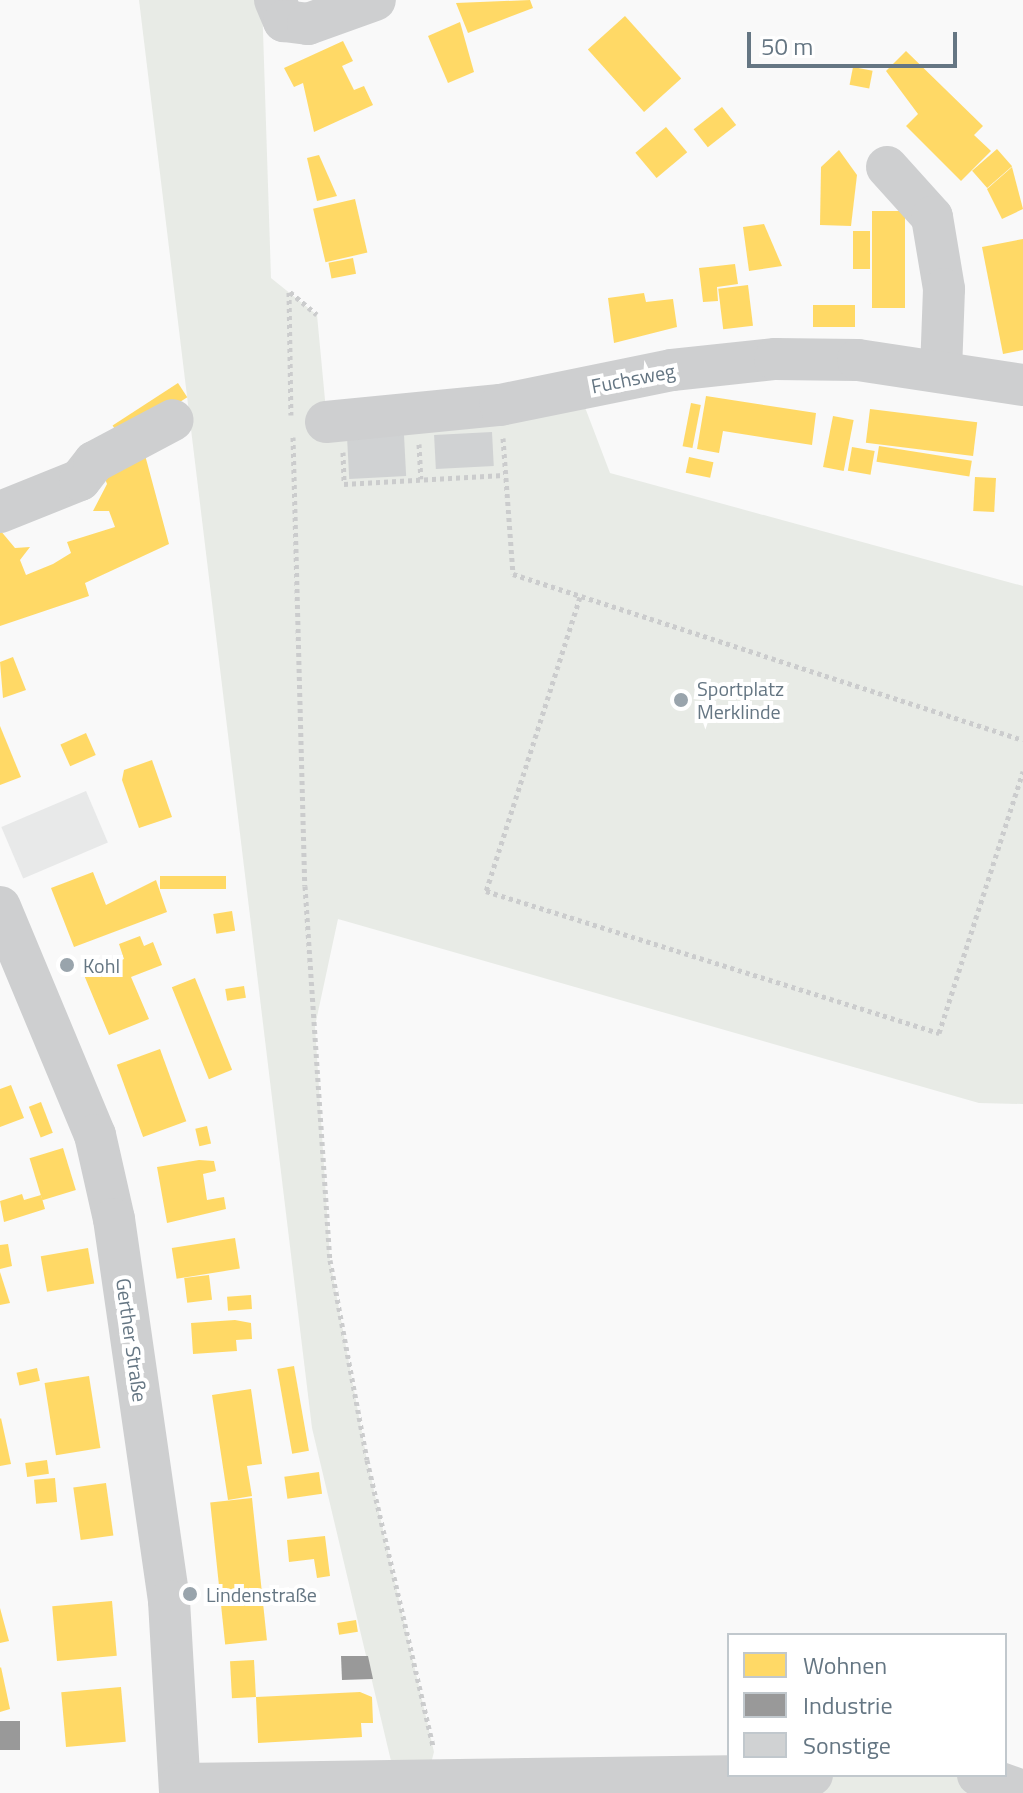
<!DOCTYPE html>
<meta charset="utf-8">
<style>
body{margin:0}
#map{position:relative;width:1023px;height:1793px;overflow:hidden;background:#f9f9f9;font-family:"Titillium Web",sans-serif}
div>[style]{position:absolute}
.built>*{inset:0;background:#e8e9e9;transform-origin:0 0}
.green>*{inset:0;background:#e8ebe6}
.homes>*{inset:0;background:#ffd966;transform-origin:0 0}
.industry>*{inset:0;background:#999;transform-origin:0 0}
.building>*{inset:0;background:#d0d2d3;transform-origin:0 0}
.path>*{height:5px;margin-top:-2.5px;transform-origin:0;background:repeating-linear-gradient(90deg,#cbcccd 0 4px,transparent 0 8px)}
.minor>*{height:42px;margin:-21px;padding:0 21px;transform-origin:21px;border-radius:21px;background:#cecfd0}
.dots>*{width:22px;height:22px;translate:-50% -50%;box-sizing:border-box;border:4px solid #fff;border-radius:50%}
span{translate:-50% -50%;white-space:nowrap;text-align:center;line-height:1.15;-webkit-text-stroke:8px #fff;paint-order:stroke}
.street-label{font-size:20px;color:#657683}
.poi-label{font-size:20px;color:#657683}
.left{translate:0 -50%;text-align:left}
.legend{position:absolute;left:727px;top:1633px;width:280px;height:144px;box-sizing:border-box;background:#fff;border:2px solid #c1c8cd;margin:0;padding:10px 14px;list-style:none;font-size:24px;color:#657683}
.legend li{display:flex;align-items:center;gap:16px;height:40px}
.legend b{width:40px;border:2px solid #c1c8cd}
.scale{position:absolute;left:747px;top:32px;width:210px;height:36px;box-sizing:border-box;border:4px solid #657683;border-top:0;padding-left:10px;font-size:24px;line-height:28px;white-space:nowrap;color:#657683;-webkit-text-stroke:6px #fff;paint-order:stroke}
</style>
<div id="map">
<div class="built">
<div style="left:86px;top:791px;width:56px;height:92px;rotate:67deg"></div>
</div>
<div class="green">
<div style="clip-path:polygon(139px 0,262px 0,271px 278px,317px 315px,327px 421px,578px 389px,610px 473px,1023px 586px,1023px 1104px,979px 1103px,338px 919px,315px 1026px,330px 1260px,367px 1460px,434px 1752px,426px 1782px,396px 1782px,312px 1428px)"></div>
<div style="clip-path:polygon(812px 1775px,978px 1775px,972px 1793px,634px 1793px)"></div>
</div>
<div class="homes">
<div style="clip-path:polygon(530px 0,533px 8px,468px 33px,456px 3px)"></div>
<div style="left:625px;top:16px;width:84px;height:50px;rotate:48deg"></div>
<div style="clip-path:polygon(460px 22px,474px 72px,448px 83px,428px 36px)"></div>
<div style="clip-path:polygon(343px 41px,353px 61px,342px 66px,354px 90px,364px 86px,373px 105px,314px 132px,303px 83px,294px 87px,284px 68px)"></div>
<div style="clip-path:polygon(906px 51px,983px 126px,974px 135px,991px 151px,961px 181px,906px 126px,918px 114px,886px 71px)"></div>
<div style="left:853px;top:67px;width:20px;height:18px;rotate:11deg"></div>
<div style="left:722px;top:107px;width:23px;height:36px;rotate:52deg"></div>
<div style="left:666px;top:127px;width:33px;height:40px;rotate:50deg"></div>
<div style="left:997px;top:149px;width:23px;height:33px;rotate:49deg"></div>
<div style="clip-path:polygon(839px 150px,857px 175px,851px 226px,820px 225px,821px 167px)"></div>
<div style="clip-path:polygon(319px 155px,337px 196px,317px 201px,307px 158px)"></div>
<div style="clip-path:polygon(1012px 167px,1023px 209px,1002px 219px,987px 189px)"></div>
<div style="left:355px;top:199px;width:55px;height:43px;rotate:77deg"></div>
<div style="left:872px;top:211px;width:33px;height:97px"></div>
<div style="clip-path:polygon(764px 224px,782px 266px,749px 271px,743px 227px)"></div>
<div style="left:853px;top:231px;width:17px;height:38px"></div>
<div style="clip-path:polygon(1023px 239px,1023px 350px,1003px 354px,982px 247px)"></div>
<div style="left:353px;top:258px;width:16px;height:25px;rotate:79deg"></div>
<div style="clip-path:polygon(735px 264px,738px 284px,717px 287px,718px 301px,703px 302px,699px 268px)"></div>
<div style="left:748px;top:285px;width:41px;height:30px;rotate:83deg"></div>
<div style="clip-path:polygon(644px 293px,646px 302px,673px 299px,677px 327px,614px 343px,608px 298px)"></div>
<div style="left:813px;top:305px;width:42px;height:22px"></div>
<div style="left:178px;top:383px;width:17px;height:78px;rotate:57deg"></div>
<div style="clip-path:polygon(706px 396px,816px 413px,812px 445px,723px 431px,719px 453px,697px 449px)"></div>
<div style="left:691px;top:403px;width:10px;height:44px;rotate:11deg"></div>
<div style="left:870px;top:409px;width:108px;height:34px;rotate:7deg"></div>
<div style="left:833px;top:416px;width:21px;height:52px;rotate:11deg"></div>
<div style="left:879px;top:446px;width:94px;height:16px;rotate:9deg"></div>
<div style="left:852px;top:447px;width:23px;height:24px;rotate:10deg"></div>
<div style="clip-path:polygon(145px 455px,169px 544px,85px 583px,89px 596px,0 626px,0 530px,15px 548px,30px 547px,20px 560px,26px 575px,53px 564px,71px 553px,67px 542px,115px 527px,109px 511px,93px 511px,107px 484px,103px 473px)"></div>
<div style="left:689px;top:457px;width:25px;height:16px;rotate:12deg"></div>
<div style="left:975px;top:477px;width:21px;height:34px;rotate:3deg"></div>
<div style="clip-path:polygon(13px 657px,26px 690px,3px 698px,0 662px)"></div>
<div style="clip-path:polygon(0 726px,21px 777px,0 785px)"></div>
<div style="left:86px;top:733px;width:24px;height:28px;rotate:66deg"></div>
<div style="clip-path:polygon(152px 760px,172px 817px,139px 828px,122px 780px,124px 770px)"></div>
<div style="clip-path:polygon(93px 872px,106px 905px,156px 880px,167px 912px,74px 947px,51px 888px)"></div>
<div style="left:226px;top:876px;width:13px;height:66px;rotate:90deg"></div>
<div style="left:232px;top:911px;width:20px;height:19px;rotate:81deg"></div>
<div style="clip-path:polygon(140px 936px,144px 946px,153px 942px,162px 965px,131px 977px,149px 1019px,109px 1035px,84px 975px,124px 959px,119px 944px)"></div>
<div style="left:195px;top:978px;width:99px;height:25px;rotate:68deg"></div>
<div style="left:244px;top:986px;width:12px;height:19px;rotate:81deg"></div>
<div style="left:160px;top:1049px;width:77px;height:46px;rotate:70deg"></div>
<div style="clip-path:polygon(11px 1085px,24px 1118px,0 1127px,0 1089px)"></div>
<div style="left:41px;top:1102px;width:33px;height:13px;rotate:69deg"></div>
<div style="left:207px;top:1126px;width:18px;height:12px;rotate:77deg"></div>
<div style="left:63px;top:1148px;width:44px;height:35px;rotate:73deg"></div>
<div style="clip-path:polygon(199px 1160px,214px 1161px,216px 1171px,203px 1174px,207px 1200px,224px 1197px,226px 1209px,167px 1223px,157px 1167px)"></div>
<div style="clip-path:polygon(22px 1194px,24px 1200px,41px 1195px,45px 1209px,4px 1222px,0 1201px)"></div>
<div style="left:235px;top:1238px;width:31px;height:64px;rotate:81deg"></div>
<div style="clip-path:polygon(8px 1244px,12px 1266px,0 1269px,0 1245px)"></div>
<div style="left:88px;top:1248px;width:36px;height:48px;rotate:80deg"></div>
<div style="clip-path:polygon(0 1272px,10px 1303px,0 1305px)"></div>
<div style="left:209px;top:1275px;width:25px;height:25px;rotate:83deg"></div>
<div style="left:251px;top:1295px;width:14px;height:24px;rotate:86deg"></div>
<div style="clip-path:polygon(235px 1320px,251px 1323px,252px 1339px,236px 1340px,237px 1351px,193px 1354px,191px 1323px)"></div>
<div style="left:294px;top:1366px;width:86px;height:17px;rotate:80deg"></div>
<div style="left:37px;top:1368px;width:13px;height:21px;rotate:77deg"></div>
<div style="left:89px;top:1376px;width:73px;height:45px;rotate:81deg"></div>
<div style="clip-path:polygon(251px 1389px,262px 1464px,247px 1466px,252px 1496px,228px 1500px,212px 1395px)"></div>
<div style="clip-path:polygon(1px 1418px,11px 1464px,0 1466px,0 1419px)"></div>
<div style="left:47px;top:1460px;width:14px;height:22px;rotate:82deg"></div>
<div style="left:319px;top:1472px;width:22px;height:35px;rotate:82deg"></div>
<div style="left:55px;top:1478px;width:24px;height:21px;rotate:85deg"></div>
<div style="left:106px;top:1483px;width:53px;height:33px;rotate:82deg"></div>
<div style="left:252px;top:1498px;width:143px;height:42px;rotate:84deg"></div>
<div style="clip-path:polygon(325px 1536px,330px 1576px,317px 1578px,314px 1559px,289px 1562px,287px 1540px)"></div>
<div style="left:112px;top:1601px;width:55px;height:60px;rotate:85deg"></div>
<div style="clip-path:polygon(0 1608px,9px 1641px,0 1643px)"></div>
<div style="left:356px;top:1620px;width:12px;height:19px;rotate:81deg"></div>
<div style="left:254px;top:1660px;width:37px;height:24px;rotate:87deg"></div>
<div style="clip-path:polygon(1px 1667px,10px 1709px,0 1712px,0 1668px)"></div>
<div style="left:121px;top:1687px;width:55px;height:60px;rotate:85deg"></div>
<div style="clip-path:polygon(360px 1692px,372px 1697px,373px 1723px,361px 1723px,362px 1737px,258px 1743px,256px 1697px)"></div>
</div>
<div class="industry">
<div style="clip-path:polygon(341px 1656px,368px 1656px,373px 1679px,342px 1680px)"></div>
<div style="left:20px;top:1721px;width:29px;height:20px;rotate:90deg"></div>
</div>
<div class="building">
<div style="left:492px;top:432px;width:34px;height:58px;rotate:87deg"></div>
<div style="left:404px;top:435px;width:41px;height:57px;rotate:87deg"></div>
</div>
<div class="path">
<div style="left:289px;top:292px;width:123px;rotate:89.1deg"></div>
<div style="left:290px;top:292px;width:35px;rotate:40deg"></div>
<div style="left:293px;top:437px;width:449px;rotate:88.5deg"></div>
<div style="left:305px;top:886px;width:375px;rotate:86.2deg"></div>
<div style="left:330px;top:1260px;width:203px;rotate:79.5deg"></div>
<div style="left:367px;top:1460px;width:294px;rotate:77deg"></div>
<div style="left:503px;top:438px;width:136px;rotate:85.8deg"></div>
<div style="left:513px;top:574px;width:536px;rotate:18.03deg"></div>
<div style="left:419px;top:444px;width:35px;rotate:87deg"></div>
<div style="left:343px;top:452px;width:32px;rotate:88deg"></div>
<div style="left:344px;top:484px;width:160px;rotate:-3.2deg"></div>
<div style="left:580px;top:597px;width:309px;rotate:107.7deg"></div>
<div style="left:486px;top:891px;width:475px;rotate:17.4deg"></div>
<div style="left:939px;top:1033px;width:275px;rotate:-72.2deg"></div>
</div>
<div class="minor">
<div style="left:275px;top:0;width:23px;rotate:67deg"></div>
<div style="left:284px;top:21px;width:24px;rotate:7deg"></div>
<div style="left:308px;top:24px;width:71px;rotate:-19.7deg"></div>
<div style="left:887px;top:167px;width:67px;rotate:48deg"></div>
<div style="left:932px;top:217px;width:73px;rotate:80.5deg"></div>
<div style="left:944px;top:289px;width:83px;rotate:92.1deg"></div>
<div style="left:326px;top:422px;width:175px;rotate:-5.6deg"></div>
<div style="left:500px;top:405px;width:176px;rotate:-11.5deg"></div>
<div style="left:672px;top:370px;width:104px;rotate:-6.1deg"></div>
<div style="left:775px;top:359px;width:83px;rotate:0.7deg"></div>
<div style="left:858px;top:360px;width:167px;rotate:8.6deg"></div>
<div style="left:0;top:512px;width:86px;rotate:-21.8deg"></div>
<div style="left:80px;top:480px;width:23px;rotate:-52deg"></div>
<div style="left:94px;top:462px;width:89px;rotate:-28deg"></div>
<div style="left:0;top:907px;width:247px;rotate:67.4deg"></div>
<div style="left:95px;top:1135px;width:86px;rotate:77.3deg"></div>
<div style="left:114px;top:1219px;width:386px;rotate:81.8deg"></div>
<div style="left:169px;top:1601px;width:192px;rotate:86.7deg"></div>
<div style="left:978px;top:1775px;width:48px;rotate:19.6deg"></div>
<div style="left:180px;top:1784px;width:632px;rotate:-0.82deg"></div>
</div>
<div class="dots">
<div style="left:681px;top:700px;background:#99a4ac"></div>
<div style="left:67px;top:965px;background:#99a4ac"></div>
<div style="left:190px;top:1594px;background:#99a4ac"></div>
</div>
<div class="street-label">
<span style="left:633px;top:378px;rotate:-11deg">Fuchsweg</span>
<span style="left:132px;top:1340px;rotate:82deg">Gerther Straße</span>
</div>
<div class="poi-label">
<span class="left" style="left:697px;top:700px">Sportplatz<br>Merklinde</span>
<span class="left" style="left:83px;top:965px">Kohl</span>
<span class="left" style="left:206px;top:1594px">Lindenstraße</span>
</div>
<ul class="legend">
<li><b style="height:22px;background:#ffd966"></b>Wohnen</li>
<li><b style="height:22px;background:#999"></b>Industrie</li>
<li><b style="height:22px;background:#d0d2d3"></b>Sonstige</li>
</ul>
<div class="scale">50 m</div>
</div>
